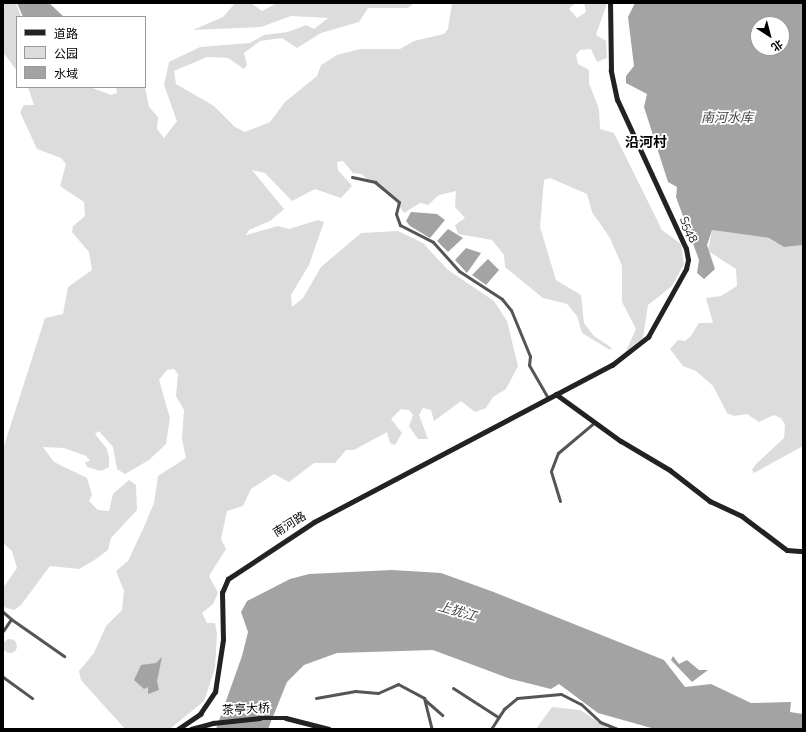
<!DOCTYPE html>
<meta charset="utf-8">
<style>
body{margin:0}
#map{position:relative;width:806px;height:732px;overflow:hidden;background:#fff;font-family:Raleway,"Noto Sans SC",sans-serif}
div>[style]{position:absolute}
.green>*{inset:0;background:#dcdcdc}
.round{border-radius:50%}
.water>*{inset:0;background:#a3a3a3}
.street>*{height:3px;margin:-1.5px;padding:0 1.5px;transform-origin:1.5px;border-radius:1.5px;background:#555}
.secondary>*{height:4.5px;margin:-2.25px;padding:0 2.25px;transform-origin:2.25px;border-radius:2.25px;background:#222}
span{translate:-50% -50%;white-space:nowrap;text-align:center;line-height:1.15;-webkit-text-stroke:3.5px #fff;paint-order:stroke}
.street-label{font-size:12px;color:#000}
.water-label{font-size:13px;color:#444;font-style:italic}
.quarter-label{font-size:14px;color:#000;font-weight:700}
.frame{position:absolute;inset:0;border:4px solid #000;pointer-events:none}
.legend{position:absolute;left:16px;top:16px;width:130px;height:72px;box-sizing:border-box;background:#fff;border:1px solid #999;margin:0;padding:5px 7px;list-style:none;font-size:12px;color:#000}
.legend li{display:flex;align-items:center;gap:8px;height:20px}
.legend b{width:20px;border:1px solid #999}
.north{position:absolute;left:750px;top:16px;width:40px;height:40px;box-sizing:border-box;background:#fff;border:1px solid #999;border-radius:50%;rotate:144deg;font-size:11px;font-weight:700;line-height:16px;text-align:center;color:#000}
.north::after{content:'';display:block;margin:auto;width:14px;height:18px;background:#000;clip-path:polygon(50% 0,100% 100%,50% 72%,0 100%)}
</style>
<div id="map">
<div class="green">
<div style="clip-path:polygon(3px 3px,16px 3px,21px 17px,17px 17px,17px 71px,3px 52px)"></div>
<div style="clip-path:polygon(235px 3px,251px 3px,262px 11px,277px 3px,414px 3px,408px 8px,368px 8px,359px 22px,321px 33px,297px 48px,282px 38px,260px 41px,244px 53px,247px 65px,244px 69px,228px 58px,207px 57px,174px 71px,176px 84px,214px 106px,235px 127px,245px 132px,270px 122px,285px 102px,317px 76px,321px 65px,337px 55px,360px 49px,400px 49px,414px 41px,444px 34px,448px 29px,452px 3px,575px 3px,569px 9px,577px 18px,586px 12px,584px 3px,607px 3px,596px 35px,606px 41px,607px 58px,597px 62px,591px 49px,580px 50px,576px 55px,578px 64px,589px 70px,589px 83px,599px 109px,600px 129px,614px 133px,662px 230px,681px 244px,684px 264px,672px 286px,648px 305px,643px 338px,626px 351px,636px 329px,622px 302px,622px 266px,610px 238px,592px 212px,587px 194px,550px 178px,544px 180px,540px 227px,556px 280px,581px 295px,584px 323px,594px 336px,612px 348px,610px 350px,582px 333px,577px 316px,567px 304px,543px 298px,505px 267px,504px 255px,492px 240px,458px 234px,455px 225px,465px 218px,455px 207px,456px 191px,439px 195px,428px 205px,420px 203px,404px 213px,395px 200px,361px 174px,353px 173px,343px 161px,337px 162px,338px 170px,352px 186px,341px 198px,315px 189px,292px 201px,265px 173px,252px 170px,284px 209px,270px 221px,249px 230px,246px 235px,278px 226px,289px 229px,318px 220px,324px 222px,309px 265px,291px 295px,292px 307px,303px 298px,321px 267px,361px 233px,398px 231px,423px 243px,448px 270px,494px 301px,507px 321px,518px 366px,506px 389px,493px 397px,486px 408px,475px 412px,461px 401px,434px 421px,431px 410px,423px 408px,419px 415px,428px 439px,418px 439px,409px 426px,413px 415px,409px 410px,401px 409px,391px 419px,402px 433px,395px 445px,390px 443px,387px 432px,354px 450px,346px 450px,335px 463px,314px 463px,289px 482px,274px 474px,251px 489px,243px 506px,227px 511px,221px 539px,226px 549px,209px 576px,218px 593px,213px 604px,202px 613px,207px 623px,215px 623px,217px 634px,215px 668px,204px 701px,171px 728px,125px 729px,81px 680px,79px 671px,94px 653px,106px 626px,122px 610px,124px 591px,116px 571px,128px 561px,143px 529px,154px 503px,158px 476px,186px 458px,182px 439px,184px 410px,176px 396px,178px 374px,174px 369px,167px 370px,159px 380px,170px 418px,166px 444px,149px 460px,125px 474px,117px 469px,113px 447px,99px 431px,95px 434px,107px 449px,109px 458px,109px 467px,101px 471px,87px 467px,85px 462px,90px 461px,86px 456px,64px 448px,43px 447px,54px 462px,87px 478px,92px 495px,89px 501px,98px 510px,109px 511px,113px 494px,129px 480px,136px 485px,137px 510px,111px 538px,108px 550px,93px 561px,79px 569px,50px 566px,21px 605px,14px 610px,4px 607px,3px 588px,17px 568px,12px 551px,3px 543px,3px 449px,45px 318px,63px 314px,68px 287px,92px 270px,89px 252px,72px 232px,73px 226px,85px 216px,84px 202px,60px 186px,66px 164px,61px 158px,37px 149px,20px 112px,24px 105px,34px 105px,28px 87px,90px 87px,111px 95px,117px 93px,116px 87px,145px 87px,149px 107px,158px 117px,157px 129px,164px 138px,177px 121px,164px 85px,169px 62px,200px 47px,250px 43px,264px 35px,288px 32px,306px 25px,314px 29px,328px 18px,291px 16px,261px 27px,193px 30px,223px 17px)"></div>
<div style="clip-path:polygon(712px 230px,769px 238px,784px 247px,803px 245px,803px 446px,754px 473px,752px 470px,756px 464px,784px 438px,785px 425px,781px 418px,774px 415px,759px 422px,747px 414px,734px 416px,727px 413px,713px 386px,696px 371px,683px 366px,670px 349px,678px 340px,685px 341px,691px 336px,699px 323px,713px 323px,706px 298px,721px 296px,737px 286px,736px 269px,708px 251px)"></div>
<div class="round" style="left:3px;top:639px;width:14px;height:14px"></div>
<div style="clip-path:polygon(552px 707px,580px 710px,609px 729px,536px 729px)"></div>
</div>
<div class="water">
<div style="clip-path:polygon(17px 3px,49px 3px,64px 17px,23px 17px)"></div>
<div style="clip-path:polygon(evenodd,635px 3px,803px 3px,803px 245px,784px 247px,769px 238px,712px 230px,707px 245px,715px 269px,704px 279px,697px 273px,699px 260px,676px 197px,677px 187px,668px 182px,644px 107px,647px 94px,626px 83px,626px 76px,634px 66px,628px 17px,635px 3px,758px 24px,782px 24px,782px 48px,758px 48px,758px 24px)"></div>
<div style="clip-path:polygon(411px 212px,437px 214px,445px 220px,430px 238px,410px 226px,406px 221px)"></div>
<div style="clip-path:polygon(448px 229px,463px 238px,448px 252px,437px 241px)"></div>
<div style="clip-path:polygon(466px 248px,481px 253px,467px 273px,455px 260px)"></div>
<div style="clip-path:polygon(488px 259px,499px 270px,486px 285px,472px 275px)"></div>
<div style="clip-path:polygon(392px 570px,441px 573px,491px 591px,664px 660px,685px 687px,711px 684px,751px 703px,791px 702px,790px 712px,803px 714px,803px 729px,655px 729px,598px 713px,559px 684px,551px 689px,511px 679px,433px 650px,337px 653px,304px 665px,287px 682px,268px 729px,216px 729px,242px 656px,248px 632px,241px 612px,247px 601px,290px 579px,309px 574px)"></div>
<div style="clip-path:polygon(673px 656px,679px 664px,687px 660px,699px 670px,708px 670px,692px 682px,671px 660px)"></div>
<div style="clip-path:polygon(162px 657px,157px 681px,159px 690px,148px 694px,148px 687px,144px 689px,134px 680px,141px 665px,156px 663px)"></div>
</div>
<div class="street">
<div style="left:352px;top:177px;width:24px;rotate:12deg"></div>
<div style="left:375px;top:182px;width:31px;rotate:40deg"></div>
<div style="left:399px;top:202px;width:12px;rotate:104deg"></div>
<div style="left:396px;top:214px;width:12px;rotate:70deg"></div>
<div style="left:400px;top:225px;width:37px;rotate:27deg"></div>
<div style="left:433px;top:242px;width:39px;rotate:48deg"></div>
<div style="left:459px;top:271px;width:51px;rotate:33.1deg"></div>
<div style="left:502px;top:299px;width:14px;rotate:51deg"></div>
<div style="left:511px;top:310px;width:50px;rotate:67.6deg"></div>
<div style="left:530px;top:356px;width:9px;rotate:96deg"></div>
<div style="left:529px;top:365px;width:38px;rotate:60deg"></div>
<div style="left:560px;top:501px;width:31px;rotate:-107deg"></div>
<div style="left:551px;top:471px;width:19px;rotate:-69deg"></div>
<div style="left:558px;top:453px;width:48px;rotate:-40deg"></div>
<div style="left:3px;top:612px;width:11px;rotate:41deg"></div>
<div style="left:3px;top:631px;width:14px;rotate:-56deg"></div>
<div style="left:11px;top:619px;width:65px;rotate:34.9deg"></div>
<div style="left:3px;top:677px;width:36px;rotate:36deg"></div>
<div style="left:453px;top:688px;width:54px;rotate:32.8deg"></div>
<div style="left:316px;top:698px;width:40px;rotate:-10deg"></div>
<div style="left:355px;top:691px;width:23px;rotate:5deg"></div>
<div style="left:378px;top:693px;width:22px;rotate:-24deg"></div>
<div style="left:398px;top:684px;width:30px;rotate:28deg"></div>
<div style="left:424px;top:698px;width:32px;rotate:76deg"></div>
<div style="left:425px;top:700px;width:23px;rotate:41deg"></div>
<div style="left:491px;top:729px;width:24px;rotate:-57deg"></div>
<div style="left:504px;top:709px;width:17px;rotate:-40deg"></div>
<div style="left:517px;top:698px;width:44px;rotate:-5.2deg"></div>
<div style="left:561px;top:694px;width:22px;rotate:27deg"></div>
<div style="left:581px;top:704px;width:26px;rotate:43deg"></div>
<div style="left:600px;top:722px;width:18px;rotate:22deg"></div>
</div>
<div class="secondary">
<div style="left:556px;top:394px;width:80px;rotate:35.9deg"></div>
<div style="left:621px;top:441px;width:57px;rotate:30.6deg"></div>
<div style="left:670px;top:470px;width:51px;rotate:37.8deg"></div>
<div style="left:710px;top:501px;width:35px;rotate:25deg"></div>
<div style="left:742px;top:516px;width:56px;rotate:37.1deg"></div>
<div style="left:787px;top:550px;width:16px;rotate:4deg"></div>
<div style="left:178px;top:729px;width:27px;rotate:-34deg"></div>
<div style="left:200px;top:714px;width:27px;rotate:-56deg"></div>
<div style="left:215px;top:692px;width:53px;rotate:-81.3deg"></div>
<div style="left:223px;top:640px;width:47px;rotate:-91.2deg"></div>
<div style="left:222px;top:593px;width:15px;rotate:-67deg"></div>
<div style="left:228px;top:579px;width:103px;rotate:-33.5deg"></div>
<div style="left:314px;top:522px;width:337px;rotate:-27.8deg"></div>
<div style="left:612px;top:365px;width:46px;rotate:-37.9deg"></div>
<div style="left:648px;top:337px;width:78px;rotate:-60.8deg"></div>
<div style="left:686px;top:269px;width:9px;rotate:-77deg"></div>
<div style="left:688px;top:260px;width:11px;rotate:-100deg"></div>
<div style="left:686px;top:249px;width:164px;rotate:-114.8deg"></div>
<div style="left:617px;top:100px;width:30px;rotate:-102deg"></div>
<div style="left:611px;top:71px;width:68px;rotate:-90.8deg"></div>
<div style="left:191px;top:729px;width:23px;rotate:-15deg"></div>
<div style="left:213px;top:723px;width:47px;rotate:-6.1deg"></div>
<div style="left:260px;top:718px;width:26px"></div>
<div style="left:286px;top:718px;width:44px;rotate:14.3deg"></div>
</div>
<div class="street-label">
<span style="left:688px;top:230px;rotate:66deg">S548</span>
<span style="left:290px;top:525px;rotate:-32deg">南河路</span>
<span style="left:246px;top:710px;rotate:-3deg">茶亭大桥</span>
</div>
<div class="water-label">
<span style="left:727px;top:118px">南河水库</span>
<span style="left:457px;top:612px;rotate:16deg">上犹江</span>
</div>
<div class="quarter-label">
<span style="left:646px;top:142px">沿河村</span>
</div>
<div class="frame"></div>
<ul class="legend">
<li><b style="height:5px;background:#222"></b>道路</li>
<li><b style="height:11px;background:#dcdcdc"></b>公园</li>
<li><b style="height:11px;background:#a3a3a3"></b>水域</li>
</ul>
<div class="north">北</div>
</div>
